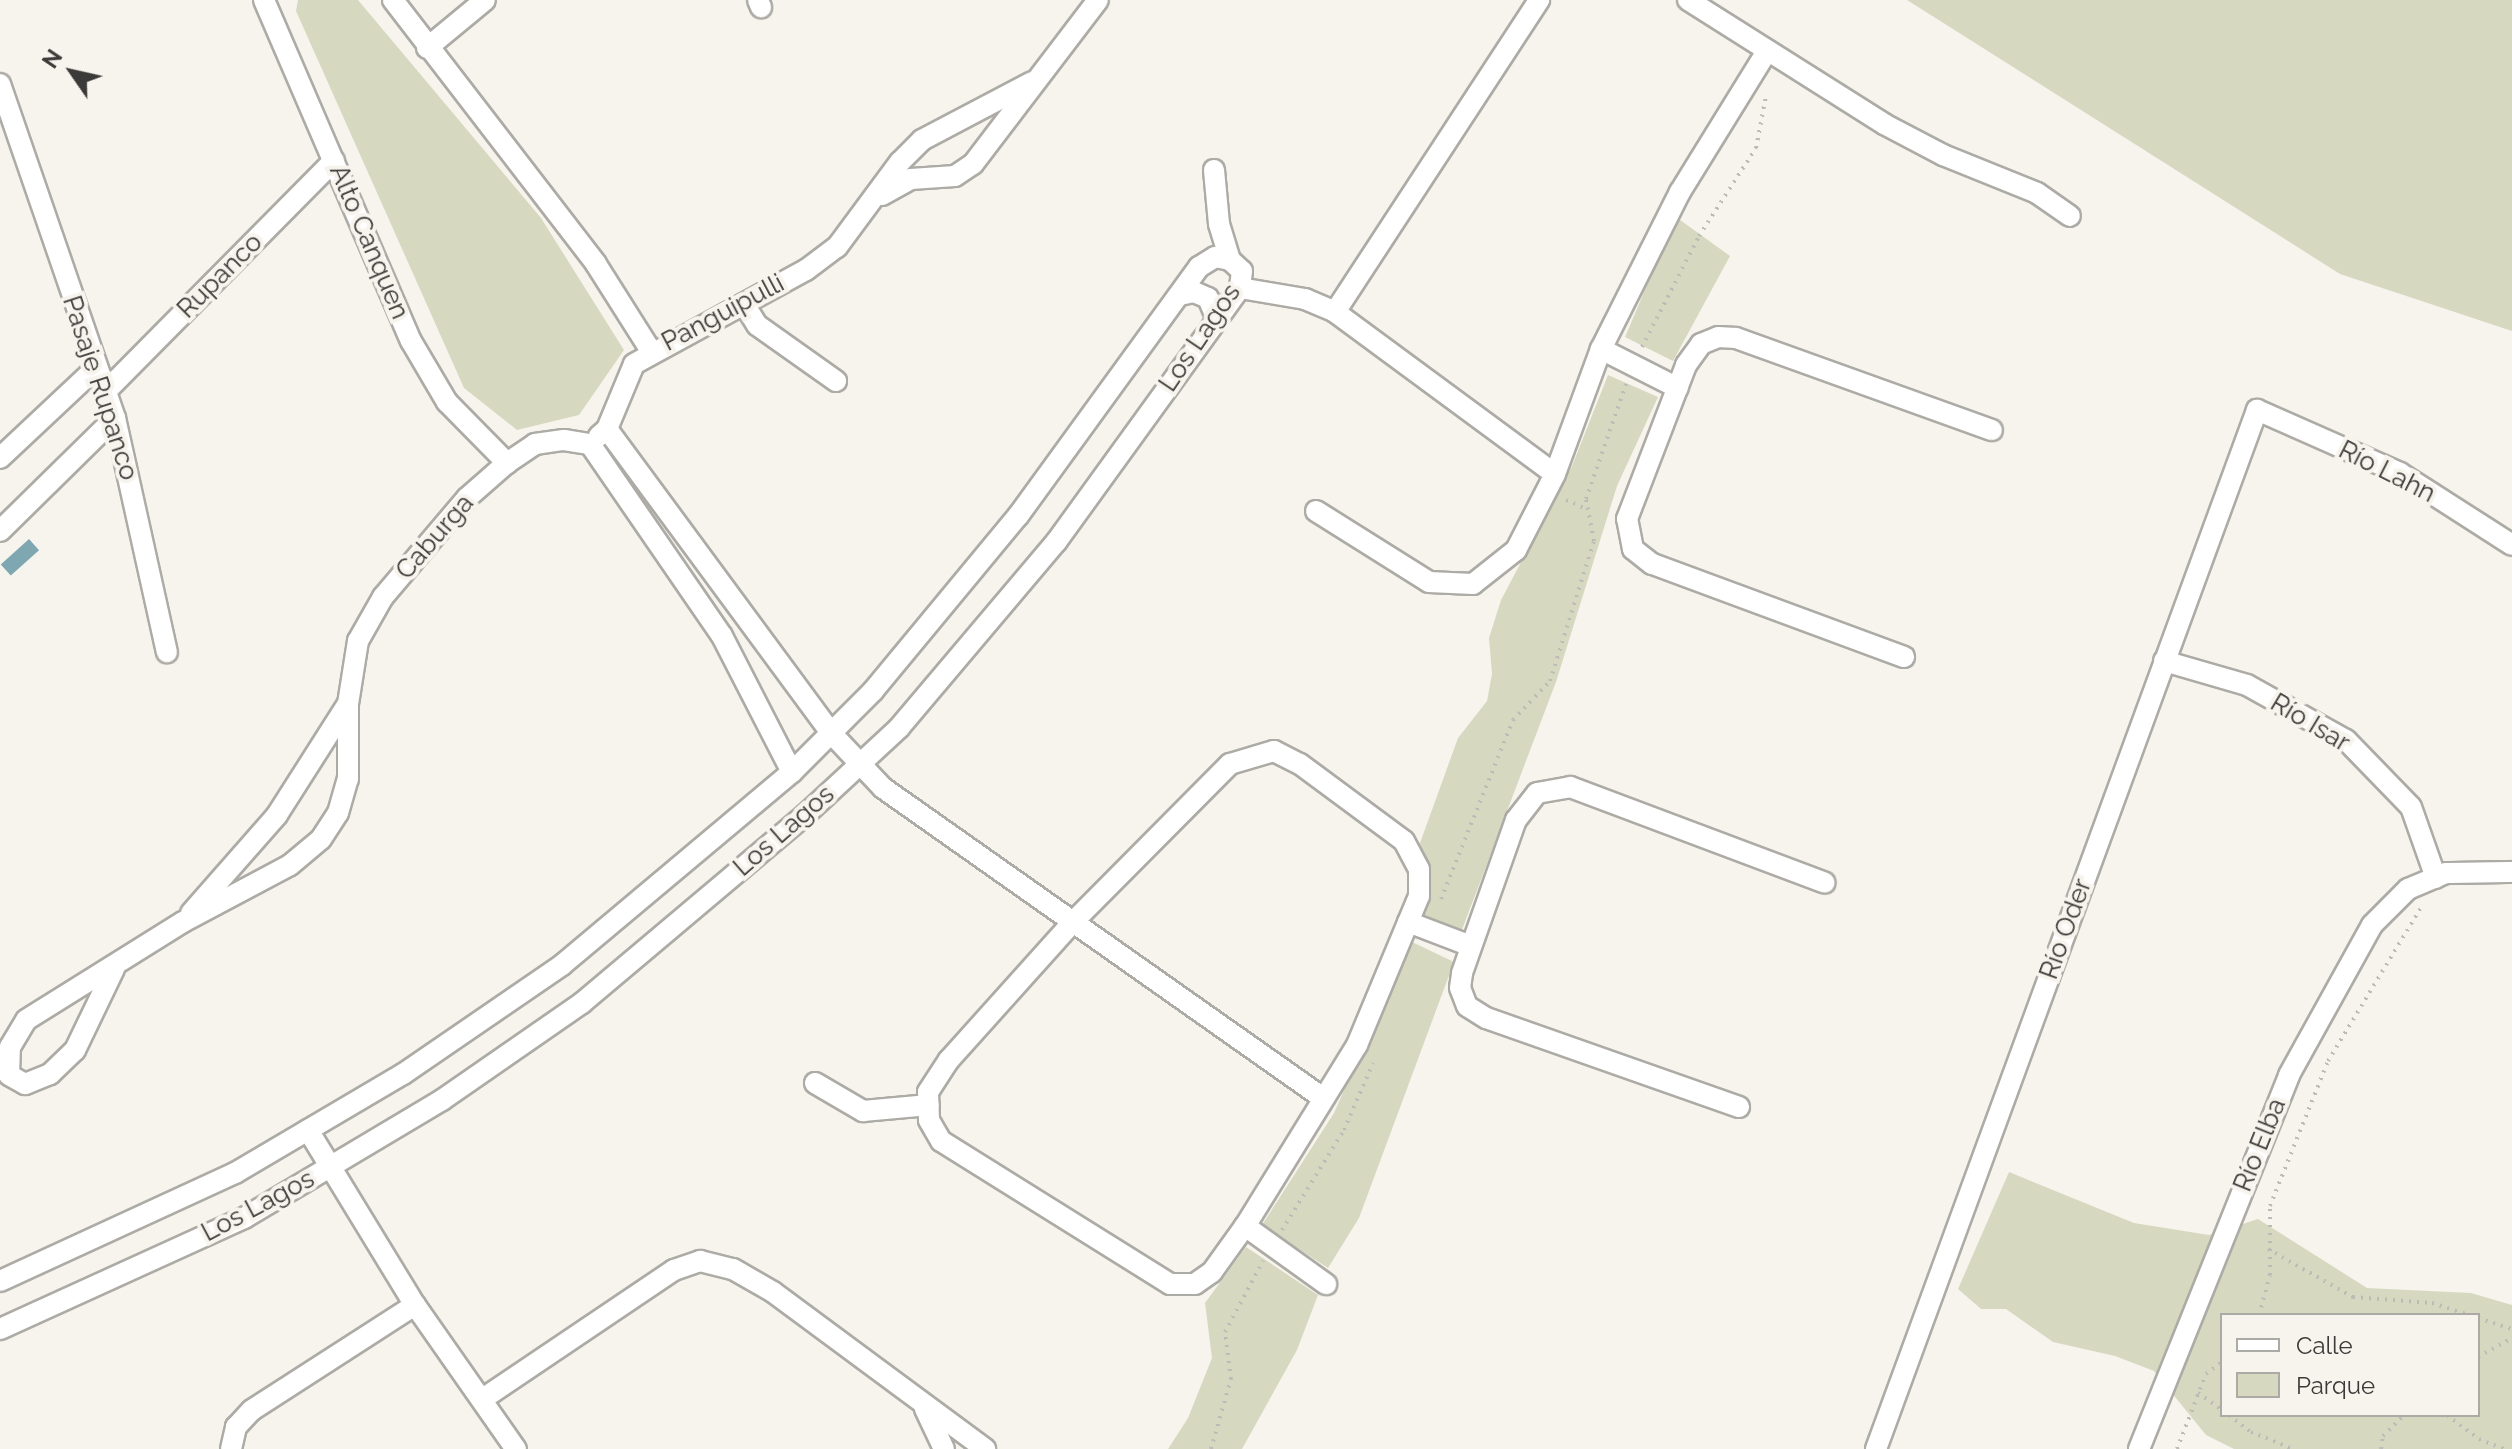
<!DOCTYPE html>
<meta charset="utf-8">
<style>
body{margin:0}
#map{position:relative;width:2512px;height:1449px;overflow:hidden;background:#f7f4ee;font-family:Raleway,sans-serif}
div>[style]{position:absolute}
.green>*{inset:0;background:#d6d9c0}
.water>*{inset:0;background:#7fa7b2;transform-origin:0 0}
.path>*{height:4px;margin-top:-2px;transform-origin:0;background:repeating-linear-gradient(90deg,#bdbbb6 0 2px,transparent 0 8px)}
.roads{filter:drop-shadow(2px 0 #adaba5) drop-shadow(-2px 0 #adaba5) drop-shadow(0 2px #adaba5) drop-shadow(0 -2px #adaba5)}
.minor>*{height:20px;margin:-10px;padding:0 10px;transform-origin:10px;border-radius:10px;background:#fff}
span{translate:-50% -50%;white-space:nowrap;text-align:center;line-height:1.15;-webkit-text-stroke:8px #f7f4ee;paint-order:stroke}
.street-label{font-size:26px;color:#3b3a38}
.legend{position:absolute;left:2220px;top:1313px;width:260px;height:104px;box-sizing:border-box;background:#f7f4ee;border:2px solid #acaaa5;margin:0;padding:10px 14px;list-style:none;font-size:24px;color:#3b3a38}
.legend li{display:flex;align-items:center;gap:16px;height:40px}
.legend b{width:40px;border:2px solid #acaaa5}
.north{position:absolute;left:32px;top:32px;width:80px;height:80px;-webkit-text-stroke:6px #f7f4ee;paint-order:stroke;rotate:304deg;font-size:22px;font-weight:700;line-height:32px;text-align:center;color:#3b3a38}
.north::after{content:'';display:block;margin:auto;width:28px;height:36px;background:#3b3a38;clip-path:polygon(50% 0,100% 100%,50% 72%,0 100%)}
</style>
<div id="map">
<div class="green">
<div style="clip-path:polygon(298px 0,358px 0,541px 218px,624px 350px,579px 415px,517px 430px,464px 388px,296px 11px)"></div>
<div style="clip-path:polygon(1907px 0,2512px 0,2512px 331px,2340px 274px)"></div>
<div style="clip-path:polygon(1676px 217px,1730px 256px,1673px 361px,1625px 337px)"></div>
<div style="clip-path:polygon(1608px 375px,1658px 397px,1617px 486px,1556px 682px,1460px 935px,1422px 919px,1428px 893px,1420px 843px,1458px 738px,1487px 701px,1492px 674px,1489px 638px,1501px 600px,1572px 466px)"></div>
<div style="clip-path:polygon(1410px 941px,1454px 962px,1359px 1218px,1328px 1268px,1262px 1225px,1334px 1113px)"></div>
<div style="clip-path:polygon(evenodd,2009px 1172px,2134px 1223px,2209px 1235px,2258px 1219px,2367px 1288px,2471px 1293px,2512px 1305px,2512px 1449px,2234px 1449px,2206px 1435px,2154px 1371px,2115px 1356px,2053px 1342px,2006px 1309px,1981px 1309px,1958px 1289px,2009px 1172px,2222px 1315px,2478px 1315px,2478px 1415px,2222px 1415px,2222px 1315px)"></div>
<div style="clip-path:polygon(1246px 1247px,1318px 1295px,1297px 1350px,1242px 1449px,1168px 1449px,1188px 1418px,1212px 1358px,1205px 1303px)"></div>
</div>
<div class="water">
<div style="left:29px;top:539px;width:15px;height:38px;rotate:48deg"></div>
</div>
<div class="path">
<div style="left:1642px;top:347px;width:125px;rotate:-62.8deg"></div>
<div style="left:1699px;top:236px;width:105px;rotate:-57.1deg"></div>
<div style="left:1756px;top:148px;width:53px;rotate:-79.1deg"></div>
<div style="left:1566px;top:500px;width:22px;rotate:24deg"></div>
<div style="left:1441px;top:899px;width:193px;rotate:-68.1deg"></div>
<div style="left:1513px;top:720px;width:54px;rotate:-46.5deg"></div>
<div style="left:1550px;top:681px;width:147px;rotate:-72.6deg"></div>
<div style="left:1594px;top:541px;width:43px;rotate:-100.8deg"></div>
<div style="left:1586px;top:499px;width:122px;rotate:-70.8deg"></div>
<div style="left:1282px;top:1230px;width:118px;rotate:-58.2deg"></div>
<div style="left:1344px;top:1130px;width:73px;rotate:-66.6deg"></div>
<div style="left:2268px;top:1249px;width:98px;rotate:29.5deg"></div>
<div style="left:2353px;top:1297px;width:79px;rotate:4.3deg"></div>
<div style="left:2432px;top:1303px;width:40px;rotate:18deg"></div>
<div style="left:2259px;top:1315px;width:41px;rotate:-74.6deg"></div>
<div style="left:2270px;top:1275px;width:69px;rotate:-90deg"></div>
<div style="left:2270px;top:1206px;width:156px;rotate:-68.2deg"></div>
<div style="left:2328px;top:1061px;width:178px;rotate:-58.8deg"></div>
<div style="left:2478px;top:1318px;width:36px;rotate:18deg"></div>
<div style="left:2478px;top:1357px;width:39px;rotate:-29deg"></div>
<div style="left:2198px;top:1393px;width:29px;rotate:35deg"></div>
<div style="left:2229px;top:1415px;width:28px;rotate:38deg"></div>
<div style="left:2251px;top:1432px;width:45px;rotate:22deg"></div>
<div style="left:2447px;top:1415px;width:40px;rotate:37deg"></div>
<div style="left:2479px;top:1439px;width:27px;rotate:22deg"></div>
<div style="left:1211px;top:1449px;width:73px;rotate:-74.1deg"></div>
<div style="left:1231px;top:1379px;width:47px;rotate:-97.3deg"></div>
<div style="left:1225px;top:1332px;width:81px;rotate:-61.8deg"></div>
<div style="left:2177px;top:1449px;width:80px;rotate:-68.9deg"></div>
<div style="left:2206px;top:1374px;width:20px;rotate:-37deg"></div>
<div style="left:2381px;top:1449px;width:13px;rotate:-81deg"></div>
<div style="left:2383px;top:1436px;width:30px;rotate:-45deg"></div>
</div>
<div class="roads">
<div class="minor">
<div style="left:264px;top:0;width:371px;rotate:66.7deg"></div>
<div style="left:411px;top:341px;width:71px;rotate:59.5deg"></div>
<div style="left:447px;top:402px;width:86px;rotate:45.5deg"></div>
<div style="left:393px;top:0;width:333px;rotate:52.4deg"></div>
<div style="left:596px;top:264px;width:103px;rotate:57.7deg"></div>
<div style="left:758px;top:0;width:8px;rotate:67deg"></div>
<div style="left:1688px;top:0;width:232px;rotate:32.3deg"></div>
<div style="left:1884px;top:124px;width:67px;rotate:27.7deg"></div>
<div style="left:1943px;top:155px;width:101px;rotate:22deg"></div>
<div style="left:2037px;top:193px;width:40px;rotate:34.9deg"></div>
<div style="left:427px;top:48px;width:75px;rotate:-39.6deg"></div>
<div style="left:0;top:84px;width:353px;rotate:71deg"></div>
<div style="left:115px;top:418px;width:240px;rotate:77.5deg"></div>
<div style="left:1214px;top:170px;width:54px;rotate:84.7deg"></div>
<div style="left:1219px;top:224px;width:38px;rotate:73deg"></div>
<div style="left:882px;top:195px;width:33px;rotate:-29deg"></div>
<div style="left:911px;top:179px;width:44px;rotate:-3.9deg"></div>
<div style="left:955px;top:176px;width:22px;rotate:-34deg"></div>
<div style="left:973px;top:164px;width:206px;rotate:-52.7deg"></div>
<div style="left:1240px;top:288px;width:66px;rotate:9.6deg"></div>
<div style="left:1305px;top:299px;width:33px;rotate:23deg"></div>
<div style="left:1335px;top:312px;width:273px;rotate:36.4deg"></div>
<div style="left:1180px;top:295px;width:14px;rotate:-12deg"></div>
<div style="left:1194px;top:292px;width:15px;rotate:23deg"></div>
<div style="left:1208px;top:298px;width:23px;rotate:67deg"></div>
<div style="left:744px;top:304px;width:25px;rotate:58deg"></div>
<div style="left:757px;top:325px;width:97px;rotate:35.3deg"></div>
<div style="left:1335px;top:312px;width:373px;rotate:-56.8deg"></div>
<div style="left:1601px;top:349px;width:86px;rotate:26.9deg"></div>
<div style="left:106px;top:391px;width:324px;rotate:-45.3deg"></div>
<div style="left:607px;top:429px;width:379px;rotate:53.6deg"></div>
<div style="left:832px;top:734px;width:74px;rotate:46.6deg"></div>
<div style="left:883px;top:788px;width:538px;rotate:35.17deg"></div>
<div style="left:599px;top:436px;width:11px;rotate:-41deg"></div>
<div style="left:607px;top:429px;width:70px;rotate:-67.4deg"></div>
<div style="left:634px;top:364px;width:196px;rotate:-28.7deg"></div>
<div style="left:806px;top:270px;width:39px;rotate:-37deg"></div>
<div style="left:837px;top:247px;width:106px;rotate:-53.5deg"></div>
<div style="left:900px;top:162px;width:31px;rotate:-45deg"></div>
<div style="left:922px;top:140px;width:124px;rotate:-27.8deg"></div>
<div style="left:590px;top:444px;width:233px;rotate:55.5deg"></div>
<div style="left:722px;top:636px;width:153px;rotate:62.8deg"></div>
<div style="left:0;top:458px;width:133px;rotate:-43.2deg"></div>
<div style="left:1316px;top:511px;width:133px;rotate:32.1deg"></div>
<div style="left:1429px;top:582px;width:44px;rotate:2.6deg"></div>
<div style="left:1473px;top:584px;width:55px;rotate:-38.3deg"></div>
<div style="left:1516px;top:550px;width:85px;rotate:-62.8deg"></div>
<div style="left:1555px;top:474px;width:133px;rotate:-69.8deg"></div>
<div style="left:1601px;top:349px;width:176px;rotate:-63.3deg"></div>
<div style="left:1680px;top:192px;width:166px;rotate:-58.3deg"></div>
<div style="left:0;top:531px;width:161px;rotate:-44.5deg"></div>
<div style="left:1904px;top:657px;width:269px;rotate:-159.7deg"></div>
<div style="left:1652px;top:564px;width:24px;rotate:-142deg"></div>
<div style="left:1633px;top:549px;width:31px;rotate:-101deg"></div>
<div style="left:1627px;top:519px;width:165px;rotate:-69deg"></div>
<div style="left:1686px;top:365px;width:26px;rotate:-54deg"></div>
<div style="left:1701px;top:344px;width:18px;rotate:-22deg"></div>
<div style="left:1718px;top:337px;width:18px;rotate:3deg"></div>
<div style="left:1736px;top:338px;width:272px;rotate:19.8deg"></div>
<div style="left:2164px;top:661px;width:86px;rotate:16.1deg"></div>
<div style="left:2247px;top:685px;width:113px;rotate:29.1deg"></div>
<div style="left:2346px;top:740px;width:93px;rotate:45.9deg"></div>
<div style="left:2411px;top:807px;width:75px;rotate:70.6deg"></div>
<div style="left:1274px;top:751px;width:29px;rotate:27deg"></div>
<div style="left:1300px;top:764px;width:129px;rotate:36.5deg"></div>
<div style="left:1404px;top:841px;width:32px;rotate:62deg"></div>
<div style="left:1419px;top:869px;width:27px;rotate:90deg"></div>
<div style="left:1419px;top:896px;width:161px;rotate:112.6deg"></div>
<div style="left:1357px;top:1045px;width:213px;rotate:121.7deg"></div>
<div style="left:1245px;top:1226px;width:57px;rotate:125.7deg"></div>
<div style="left:1212px;top:1272px;width:21px;rotate:145deg"></div>
<div style="left:1195px;top:1284px;width:25px;rotate:180deg"></div>
<div style="left:1170px;top:1284px;width:270px;rotate:-148deg"></div>
<div style="left:941px;top:1141px;width:24px;rotate:-120deg"></div>
<div style="left:929px;top:1120px;width:28px;rotate:-92deg"></div>
<div style="left:928px;top:1092px;width:38px;rotate:-57deg"></div>
<div style="left:949px;top:1060px;width:183px;rotate:-48.1deg"></div>
<div style="left:1071px;top:924px;width:226px;rotate:-45.2deg"></div>
<div style="left:1230px;top:764px;width:46px;rotate:-16.5deg"></div>
<div style="left:191px;top:913px;width:130px;rotate:-48.7deg"></div>
<div style="left:277px;top:815px;width:130px;rotate:-57.5deg"></div>
<div style="left:1408px;top:922px;width:67px;rotate:20.9deg"></div>
<div style="left:114px;top:969px;width:90px;rotate:115.7deg"></div>
<div style="left:75px;top:1050px;width:35px;rotate:136deg"></div>
<div style="left:50px;top:1074px;width:27px;rotate:158deg"></div>
<div style="left:25px;top:1084px;width:18px;rotate:-151deg"></div>
<div style="left:9px;top:1075px;width:28px;rotate:-88deg"></div>
<div style="left:10px;top:1047px;width:31px;rotate:-59deg"></div>
<div style="left:26px;top:1020px;width:185px;rotate:-32deg"></div>
<div style="left:183px;top:922px;width:121px;rotate:-28deg"></div>
<div style="left:290px;top:865px;width:40px;rotate:-40deg"></div>
<div style="left:321px;top:839px;width:31px;rotate:-57deg"></div>
<div style="left:338px;top:813px;width:35px;rotate:-74deg"></div>
<div style="left:348px;top:779px;width:75px;rotate:-90deg"></div>
<div style="left:348px;top:704px;width:64px;rotate:-81deg"></div>
<div style="left:358px;top:641px;width:51px;rotate:-60.4deg"></div>
<div style="left:383px;top:597px;width:130px;rotate:-49.7deg"></div>
<div style="left:467px;top:498px;width:53px;rotate:-41.2deg"></div>
<div style="left:507px;top:463px;width:34px;rotate:-34deg"></div>
<div style="left:535px;top:444px;width:29px;rotate:-8deg"></div>
<div style="left:564px;top:440px;width:26px;rotate:9deg"></div>
<div style="left:815px;top:1083px;width:56px;rotate:30.3deg"></div>
<div style="left:863px;top:1111px;width:66px;rotate:-5.2deg"></div>
<div style="left:1739px;top:1107px;width:268px;rotate:-160.6deg"></div>
<div style="left:1486px;top:1018px;width:22px;rotate:-148deg"></div>
<div style="left:1467px;top:1006px;width:19px;rotate:-111deg"></div>
<div style="left:1460px;top:988px;width:15px;rotate:-82deg"></div>
<div style="left:1462px;top:973px;width:162px;rotate:-70.6deg"></div>
<div style="left:1516px;top:820px;width:34px;rotate:-52deg"></div>
<div style="left:1537px;top:793px;width:34px;rotate:-10deg"></div>
<div style="left:1570px;top:787px;width:272px;rotate:20.6deg"></div>
<div style="left:308px;top:1130px;width:205px;rotate:58.6deg"></div>
<div style="left:415px;top:1305px;width:176px;rotate:55deg"></div>
<div style="left:1245px;top:1226px;width:100px;rotate:35.6deg"></div>
<div style="left:0;top:1281px;width:259px;rotate:-24.7deg"></div>
<div style="left:235px;top:1173px;width:195px;rotate:-30.5deg"></div>
<div style="left:403px;top:1074px;width:193px;rotate:-34.4deg"></div>
<div style="left:562px;top:965px;width:300px;rotate:-40deg"></div>
<div style="left:792px;top:772px;width:115px;rotate:-45deg"></div>
<div style="left:873px;top:691px;width:227px;rotate:-50.4deg"></div>
<div style="left:1018px;top:516px;width:308px;rotate:-54deg"></div>
<div style="left:1199px;top:267px;width:19px;rotate:-32deg"></div>
<div style="left:1215px;top:257px;width:15px;rotate:11deg"></div>
<div style="left:1230px;top:260px;width:16px;rotate:43deg"></div>
<div style="left:1242px;top:271px;width:17px;rotate:97deg"></div>
<div style="left:1240px;top:288px;width:314px;rotate:125.9deg"></div>
<div style="left:1056px;top:542px;width:243px;rotate:130.2deg"></div>
<div style="left:899px;top:728px;width:128px;rotate:137.2deg"></div>
<div style="left:805px;top:815px;width:292px;rotate:139.9deg"></div>
<div style="left:582px;top:1003px;width:170px;rotate:145.3deg"></div>
<div style="left:442px;top:1100px;width:230px;rotate:149.2deg"></div>
<div style="left:244px;top:1218px;width:268px;rotate:155.5deg"></div>
<div style="left:484px;top:1398px;width:229px;rotate:-34deg"></div>
<div style="left:674px;top:1270px;width:28px;rotate:-19deg"></div>
<div style="left:700px;top:1261px;width:34px;rotate:14deg"></div>
<div style="left:733px;top:1269px;width:46px;rotate:29.9deg"></div>
<div style="left:773px;top:1292px;width:264px;rotate:36.5deg"></div>
<div style="left:925px;top:1409px;width:44px;rotate:64.6deg"></div>
<div style="left:231px;top:1449px;width:23px;rotate:-77deg"></div>
<div style="left:236px;top:1427px;width:23px;rotate:-47deg"></div>
<div style="left:252px;top:1410px;width:194px;rotate:-32.8deg"></div>
<div style="left:1876px;top:1449px;width:1107px;rotate:-69.86deg"></div>
<div style="left:2257px;top:410px;width:156px;rotate:23.8deg"></div>
<div style="left:2400px;top:473px;width:133px;rotate:32.7deg"></div>
<div style="left:2139px;top:1449px;width:403px;rotate:-68.1deg"></div>
<div style="left:2289px;top:1075px;width:171px;rotate:-61deg"></div>
<div style="left:2372px;top:925px;width:51px;rotate:-45deg"></div>
<div style="left:2408px;top:889px;width:41px;rotate:-22.8deg"></div>
<div style="left:2446px;top:873px;width:66px;rotate:-0.9deg"></div>
</div>
</div>
<div class="street-label">
<span style="left:369px;top:242px;rotate:67deg">Alto Canquen</span>
<span style="left:220px;top:276px;rotate:-45deg">Rupanco</span>
<span style="left:723px;top:313px;rotate:-28deg">Panguipulli</span>
<span style="left:1200px;top:338px;rotate:-56deg">Los Lagos</span>
<span style="left:100px;top:388px;rotate:72deg">Pasaje Rupanco</span>
<span style="left:2387px;top:472px;rotate:27deg">Río Lahn</span>
<span style="left:435px;top:537px;rotate:-49deg">Caburga</span>
<span style="left:2310px;top:723px;rotate:31deg">Río Isar</span>
<span style="left:784px;top:831px;rotate:-41deg">Los Lagos</span>
<span style="left:2066px;top:929px;rotate:-70deg">Río Oder</span>
<span style="left:2260px;top:1145px;rotate:-68deg">Río Elba</span>
<span style="left:258px;top:1206px;rotate:-28deg">Los Lagos</span>
</div>
<ul class="legend">
<li><b style="height:10px;background:#fff"></b>Calle</li>
<li><b style="height:22px;background:#d6d9c0"></b>Parque</li>
</ul>
<div class="north">N</div>
</div>
